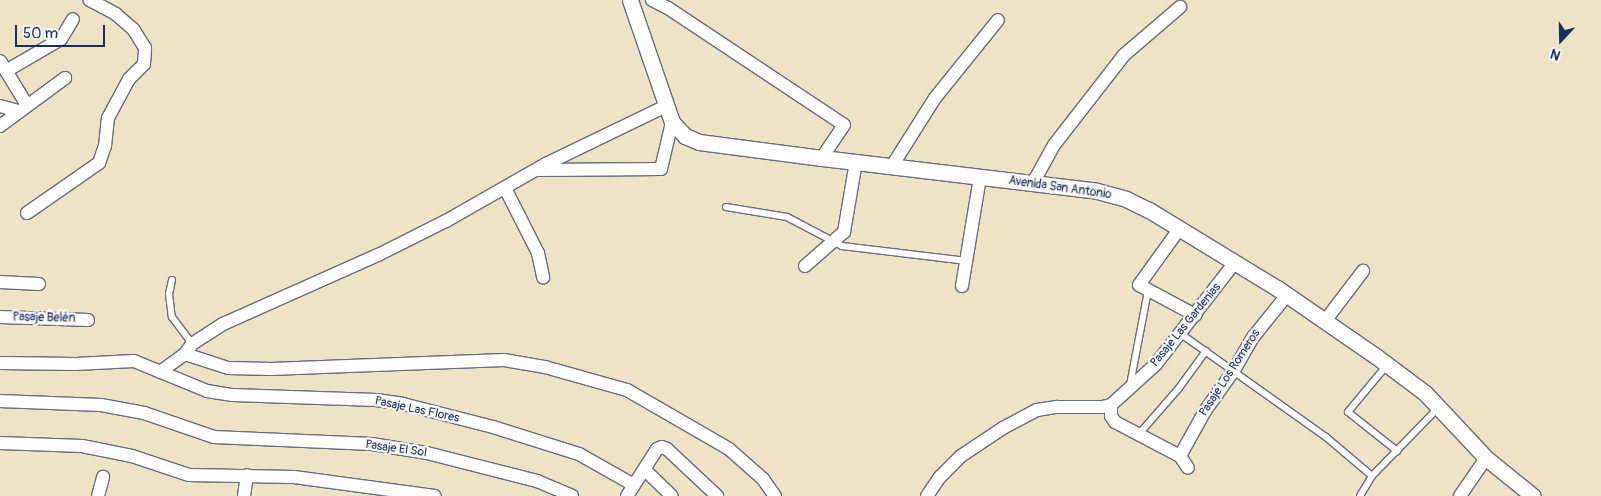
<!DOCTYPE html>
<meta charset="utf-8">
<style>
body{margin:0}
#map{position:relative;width:1601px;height:496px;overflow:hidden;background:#efe3c6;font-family:Pangolin,sans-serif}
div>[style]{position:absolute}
.roads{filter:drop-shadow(1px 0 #656e82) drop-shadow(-1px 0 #656e82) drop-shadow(0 1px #656e82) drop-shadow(0 -1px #656e82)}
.service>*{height:6px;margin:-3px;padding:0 3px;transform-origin:3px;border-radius:3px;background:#fff}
.minor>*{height:12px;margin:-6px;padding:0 6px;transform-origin:6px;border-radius:6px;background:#fff}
.tertiary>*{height:15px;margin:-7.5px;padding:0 7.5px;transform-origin:7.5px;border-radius:7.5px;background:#fff}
span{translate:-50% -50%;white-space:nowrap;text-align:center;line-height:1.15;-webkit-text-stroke:4.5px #f6f6f2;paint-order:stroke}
.street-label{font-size:12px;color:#1b2f5e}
.north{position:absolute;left:1536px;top:15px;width:50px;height:50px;-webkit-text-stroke:4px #f6f6f2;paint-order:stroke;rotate:201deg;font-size:14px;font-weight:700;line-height:20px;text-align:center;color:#1b2f5e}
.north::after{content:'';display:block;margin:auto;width:18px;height:22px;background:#1b2f5e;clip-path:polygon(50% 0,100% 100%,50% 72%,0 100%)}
.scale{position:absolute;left:15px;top:25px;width:90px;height:22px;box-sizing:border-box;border:2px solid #1b2f5e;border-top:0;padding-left:6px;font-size:15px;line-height:18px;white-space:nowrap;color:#1b2f5e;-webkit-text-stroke:4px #f6f6f2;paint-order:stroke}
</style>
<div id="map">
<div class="roads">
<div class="service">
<div style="left:726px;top:207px;width:62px;rotate:9.3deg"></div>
<div style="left:787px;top:217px;width:62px;rotate:27.8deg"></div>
<div style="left:842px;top:246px;width:126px;rotate:6.8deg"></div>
<div style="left:172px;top:280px;width:14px;rotate:102deg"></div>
<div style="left:169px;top:294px;width:23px;rotate:83deg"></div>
<div style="left:172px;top:317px;width:34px;rotate:53deg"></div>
<div style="left:1181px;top:334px;width:178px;rotate:35.4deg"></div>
<div style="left:1326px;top:437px;width:60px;rotate:40.3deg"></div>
<div style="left:1387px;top:365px;width:61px;rotate:129.7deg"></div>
<div style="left:1348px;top:412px;width:63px;rotate:38.5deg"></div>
<div style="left:1130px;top:385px;width:96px;rotate:-79.2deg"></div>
<div style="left:1139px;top:434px;width:61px;rotate:-49deg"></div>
<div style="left:1179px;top:388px;width:46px;rotate:-53.9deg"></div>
<div style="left:1360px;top:496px;width:23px;rotate:-59deg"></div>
<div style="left:1372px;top:476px;width:96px;rotate:-45.8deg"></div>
</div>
<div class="minor">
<div style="left:652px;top:0;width:18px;rotate:27deg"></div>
<div style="left:668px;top:8px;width:211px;rotate:33.6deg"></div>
<div style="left:844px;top:125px;width:40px;rotate:124deg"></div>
<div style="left:0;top:61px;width:52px;rotate:58.5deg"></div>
<div style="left:6px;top:71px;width:64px;rotate:-30.2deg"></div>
<div style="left:61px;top:39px;width:23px;rotate:-59deg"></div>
<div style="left:0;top:106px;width:20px;rotate:15deg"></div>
<div style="left:0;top:126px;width:81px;rotate:-36.4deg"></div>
<div style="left:892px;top:166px;width:80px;rotate:-57.7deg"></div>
<div style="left:935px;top:98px;width:100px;rotate:-51.1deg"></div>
<div style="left:539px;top:170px;width:122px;rotate:-0.5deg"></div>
<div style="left:661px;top:169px;width:48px;rotate:-76.8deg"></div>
<div style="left:1033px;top:183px;width:43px;rotate:-61.1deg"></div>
<div style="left:1054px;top:145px;width:114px;rotate:-52.1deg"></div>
<div style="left:1124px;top:55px;width:74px;rotate:-40.6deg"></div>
<div style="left:505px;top:188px;width:73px;rotate:63.1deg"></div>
<div style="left:538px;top:253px;width:25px;rotate:78deg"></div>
<div style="left:27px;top:213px;width:88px;rotate:-34.8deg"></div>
<div style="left:99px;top:163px;width:18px;rotate:-71deg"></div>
<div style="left:105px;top:146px;width:28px;rotate:-84deg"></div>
<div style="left:108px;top:118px;width:44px;rotate:-61.7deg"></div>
<div style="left:129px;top:79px;width:21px;rotate:-45deg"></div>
<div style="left:144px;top:64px;width:16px;rotate:-86deg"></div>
<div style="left:145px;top:48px;width:22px;rotate:-122deg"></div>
<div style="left:133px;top:29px;width:23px;rotate:-139deg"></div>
<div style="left:116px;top:14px;width:30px;rotate:-152deg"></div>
<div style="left:1180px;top:228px;width:70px;rotate:125.7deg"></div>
<div style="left:1139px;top:285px;width:64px;rotate:28.2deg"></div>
<div style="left:805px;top:266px;width:52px;rotate:-41.1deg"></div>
<div style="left:844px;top:232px;width:71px;rotate:-80.3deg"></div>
<div style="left:0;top:282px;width:39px;rotate:3deg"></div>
<div style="left:962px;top:286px;width:110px;rotate:-80.6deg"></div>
<div style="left:0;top:317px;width:88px;rotate:2deg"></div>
<div style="left:1325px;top:321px;width:63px;rotate:-52.8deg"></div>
<div style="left:185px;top:354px;width:45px;rotate:18deg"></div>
<div style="left:228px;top:368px;width:43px;rotate:1.3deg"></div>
<div style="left:271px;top:369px;width:233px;rotate:-2.2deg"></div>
<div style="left:504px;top:360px;width:42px;rotate:9.7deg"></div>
<div style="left:545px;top:367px;width:85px;rotate:15.7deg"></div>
<div style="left:627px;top:390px;width:118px;rotate:30deg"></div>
<div style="left:729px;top:449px;width:45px;rotate:41.4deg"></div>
<div style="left:763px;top:479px;width:21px;rotate:55deg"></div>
<div style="left:0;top:363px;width:76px;rotate:0.8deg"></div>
<div style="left:76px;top:364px;width:58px;rotate:-3deg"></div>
<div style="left:134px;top:361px;width:79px;rotate:22.3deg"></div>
<div style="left:207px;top:391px;width:26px;rotate:9deg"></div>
<div style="left:233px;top:395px;width:143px;rotate:2deg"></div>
<div style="left:376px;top:400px;width:27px;rotate:8deg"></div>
<div style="left:403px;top:404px;width:93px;rotate:14.3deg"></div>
<div style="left:493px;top:427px;width:90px;rotate:17.4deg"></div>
<div style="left:579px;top:454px;width:63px;rotate:29.4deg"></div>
<div style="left:160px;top:372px;width:31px;rotate:-36deg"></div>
<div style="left:185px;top:354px;width:12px;rotate:-55deg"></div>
<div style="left:192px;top:344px;width:37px;rotate:-33deg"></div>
<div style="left:223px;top:324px;width:170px;rotate:-24deg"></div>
<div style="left:378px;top:255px;width:76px;rotate:-26.6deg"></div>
<div style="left:446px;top:221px;width:115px;rotate:-29.7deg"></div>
<div style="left:546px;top:164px;width:133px;rotate:-25.8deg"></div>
<div style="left:0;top:401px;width:101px;rotate:2.3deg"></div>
<div style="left:101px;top:405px;width:44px;rotate:10.5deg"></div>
<div style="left:144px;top:413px;width:74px;rotate:18.9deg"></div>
<div style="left:214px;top:437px;width:158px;rotate:2.5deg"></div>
<div style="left:372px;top:444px;width:56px;rotate:9.3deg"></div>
<div style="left:427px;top:453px;width:114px;rotate:14.3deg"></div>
<div style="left:537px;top:481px;width:38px;rotate:23deg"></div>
<div style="left:1111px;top:405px;width:11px;rotate:90deg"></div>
<div style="left:1111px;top:416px;width:7px;rotate:56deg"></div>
<div style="left:1115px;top:422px;width:73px;rotate:27.6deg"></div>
<div style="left:1180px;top:456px;width:14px;rotate:56deg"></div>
<div style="left:0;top:443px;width:82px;rotate:2.1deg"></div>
<div style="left:82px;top:446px;width:51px;rotate:11.3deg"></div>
<div style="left:132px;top:456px;width:60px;rotate:18.4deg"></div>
<div style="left:189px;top:475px;width:105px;rotate:1.1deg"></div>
<div style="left:294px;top:477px;width:142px;rotate:7.7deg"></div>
<div style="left:1180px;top:456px;width:51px;rotate:-60.9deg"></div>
<div style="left:1205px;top:411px;width:50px;rotate:-54.7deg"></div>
<div style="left:1234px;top:370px;width:39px;rotate:-60deg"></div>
<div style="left:1254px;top:336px;width:53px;rotate:-51.2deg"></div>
<div style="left:645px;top:470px;width:37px;rotate:44deg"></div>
<div style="left:98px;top:496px;width:20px;rotate:-75deg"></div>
<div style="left:244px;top:496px;width:21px;rotate:-82deg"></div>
<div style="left:627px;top:496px;width:56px;rotate:-57.4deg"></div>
<div style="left:657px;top:449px;width:5px;rotate:-22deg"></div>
<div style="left:662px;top:447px;width:5px;rotate:22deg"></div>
<div style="left:667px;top:449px;width:69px;rotate:43.2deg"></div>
<div style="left:927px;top:496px;width:23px;rotate:-56deg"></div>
<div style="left:940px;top:477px;width:30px;rotate:-45deg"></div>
<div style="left:961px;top:456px;width:50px;rotate:-33.7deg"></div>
<div style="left:1003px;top:428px;width:38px;rotate:-28deg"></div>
<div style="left:1037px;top:410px;width:20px;rotate:-9deg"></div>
<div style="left:1057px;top:407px;width:45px"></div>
<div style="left:1102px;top:407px;width:9px;rotate:-13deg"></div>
<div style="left:1111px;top:405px;width:61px;rotate:-42.3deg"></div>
<div style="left:1156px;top:364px;width:129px;rotate:-52.2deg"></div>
<div style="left:1460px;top:496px;width:46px;rotate:-55.6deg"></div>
</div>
<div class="tertiary">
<div style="left:630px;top:0;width:129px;rotate:71deg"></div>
<div style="left:672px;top:122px;width:19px;rotate:47deg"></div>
<div style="left:685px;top:136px;width:15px;rotate:23deg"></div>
<div style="left:699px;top:142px;width:124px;rotate:7.4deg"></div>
<div style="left:822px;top:158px;width:277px;rotate:6.8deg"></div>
<div style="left:1097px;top:191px;width:30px;rotate:15deg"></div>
<div style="left:1126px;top:199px;width:25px;rotate:26deg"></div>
<div style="left:1149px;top:210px;width:150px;rotate:31.4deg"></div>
<div style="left:1277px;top:288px;width:121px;rotate:34.6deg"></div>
<div style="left:1377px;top:357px;width:60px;rotate:36.9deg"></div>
<div style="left:1425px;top:393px;width:89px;rotate:46.8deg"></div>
<div style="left:1486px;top:458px;width:60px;rotate:39deg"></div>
</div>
</div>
<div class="street-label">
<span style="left:1060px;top:188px;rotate:8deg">Avenida San Antonio</span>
<span style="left:44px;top:318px;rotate:1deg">Pasaje Belén</span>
<span style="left:1186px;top:325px;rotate:-51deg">Pasaje Las Gardenias</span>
<span style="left:1230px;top:373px;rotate:-57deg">Pasaje Los Romeros</span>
<span style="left:417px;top:410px;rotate:12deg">Pasaje Las Flores</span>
<span style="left:396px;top:449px;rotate:8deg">Pasaje El Sol</span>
</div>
<div class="north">N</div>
<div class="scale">50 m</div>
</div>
